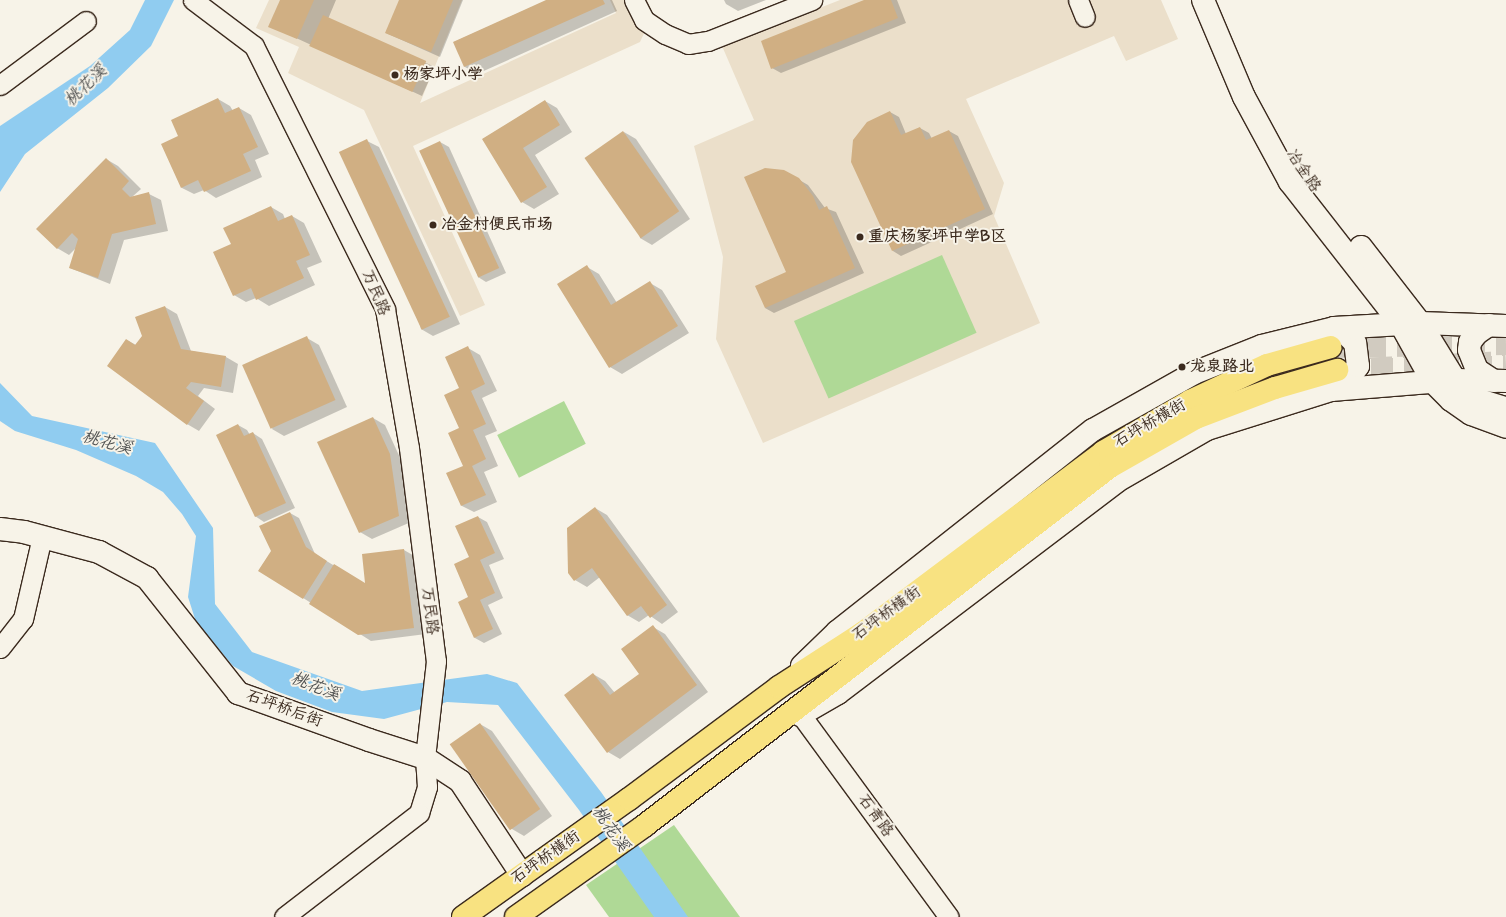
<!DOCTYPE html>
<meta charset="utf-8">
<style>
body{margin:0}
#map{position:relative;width:1506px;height:917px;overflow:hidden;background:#f7f3e8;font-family:Mynerve,"LXGW WenKai TC",sans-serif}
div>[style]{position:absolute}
.built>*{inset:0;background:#ebdfca}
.green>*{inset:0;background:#afd996;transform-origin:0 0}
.water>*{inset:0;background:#90ccf0}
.shadow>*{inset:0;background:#0003}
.building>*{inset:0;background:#d0af83;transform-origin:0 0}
.primary-tunnel>*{height:22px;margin-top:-11px;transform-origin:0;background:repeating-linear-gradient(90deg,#d1cbc0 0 22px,transparent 0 33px)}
.roads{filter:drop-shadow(1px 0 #3b2a1e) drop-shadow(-1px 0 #3b2a1e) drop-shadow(0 1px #3b2a1e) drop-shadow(0 -1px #3b2a1e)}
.street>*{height:19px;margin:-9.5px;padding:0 9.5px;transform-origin:9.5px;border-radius:9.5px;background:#f7f3e8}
.secondary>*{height:22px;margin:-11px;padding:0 11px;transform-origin:11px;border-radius:11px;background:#f7f3e8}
.primary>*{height:22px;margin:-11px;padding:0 11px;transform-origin:11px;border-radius:11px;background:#f8e281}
.dots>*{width:11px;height:11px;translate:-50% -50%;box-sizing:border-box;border:2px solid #f7f3e8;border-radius:50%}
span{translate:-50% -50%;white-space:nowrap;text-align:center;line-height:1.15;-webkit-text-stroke:4px #f7f3e8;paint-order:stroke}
.poi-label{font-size:16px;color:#3b2a1e;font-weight:700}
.left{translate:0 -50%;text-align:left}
.street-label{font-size:16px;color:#3b2a1e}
.water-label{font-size:17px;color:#505252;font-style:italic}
</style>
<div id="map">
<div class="built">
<div style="clip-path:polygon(269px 0,462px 0,420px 103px,616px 13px,610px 0,647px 0,653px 14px,640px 42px,413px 146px,485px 305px,460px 316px,364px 110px,288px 73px,299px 47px,256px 28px)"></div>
<div style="clip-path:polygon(840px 0,1161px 0,1178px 39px,1126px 61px,1114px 36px,966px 99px,1004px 183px,994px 216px,1040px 323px,763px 443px,716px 339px,723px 257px,694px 146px,754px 120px,722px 46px)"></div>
</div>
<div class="green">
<div style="left:942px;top:255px;width:85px;height:162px;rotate:66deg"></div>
<div style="left:564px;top:401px;width:48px;height:75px;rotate:63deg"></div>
<div style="clip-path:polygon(674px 825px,740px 917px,609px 917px,586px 885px)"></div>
</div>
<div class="water">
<div style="clip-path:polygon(145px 0,174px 0,151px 46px,108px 88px,25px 154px,0 192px,0 126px,90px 66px,130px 30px)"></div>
<div style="clip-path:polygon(0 383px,32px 416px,155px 443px,213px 528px,215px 604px,252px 652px,362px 691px,487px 674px,517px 683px,601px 792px,688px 917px,654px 917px,579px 810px,498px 705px,447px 702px,384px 719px,332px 712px,276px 691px,233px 666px,196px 622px,188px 597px,196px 536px,182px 514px,163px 492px,136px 476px,76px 450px,15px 431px,0 421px)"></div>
</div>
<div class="shadow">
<div style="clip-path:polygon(281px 0,336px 0,328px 19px,435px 67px,422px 96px,270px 26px)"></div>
<div style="clip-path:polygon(400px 0,463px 0,440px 57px,386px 33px)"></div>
<div style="clip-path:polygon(548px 0,612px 0,617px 11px,477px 74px,465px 67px,454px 42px)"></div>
<div style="clip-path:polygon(724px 0,766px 0,738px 11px,726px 4px)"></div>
<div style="clip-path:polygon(867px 0,897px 0,906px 23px,781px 73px,772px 68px)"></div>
<div style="clip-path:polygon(218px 99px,230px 106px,233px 111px,239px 108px,251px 115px,269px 154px,255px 160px,262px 177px,216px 198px,204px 190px,194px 194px,182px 188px,179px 136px)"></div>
<div style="clip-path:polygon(545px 101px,557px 108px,572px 132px,535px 155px,559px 194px,534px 209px,522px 202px,483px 139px)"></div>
<div style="clip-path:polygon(890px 112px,899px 117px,906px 134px,920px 128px,929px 133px,932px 139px,949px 131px,958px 136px,993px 214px,901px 256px,893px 251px)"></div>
<div style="clip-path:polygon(624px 132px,636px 139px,690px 219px,652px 245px,640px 238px)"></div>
<div style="clip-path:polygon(367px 141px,379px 147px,460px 324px,433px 336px,421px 329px)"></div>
<div style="clip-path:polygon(440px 142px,449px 147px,506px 273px,486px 282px,478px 277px)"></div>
<div style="clip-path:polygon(106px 159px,118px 166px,141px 189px,132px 197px,149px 194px,161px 200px,168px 231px,124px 240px,110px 284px,70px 268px,76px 248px,69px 255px,57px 248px)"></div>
<div style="clip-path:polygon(784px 171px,808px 185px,825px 208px,836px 212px,864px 273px,774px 313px,765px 308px,787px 273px)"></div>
<div style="clip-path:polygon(271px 207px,283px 214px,285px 219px,292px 216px,304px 223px,322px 262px,307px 268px,315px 285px,269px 306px,256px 298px,246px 302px,234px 295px,232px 244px)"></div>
<div style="clip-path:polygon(587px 267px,599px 274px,617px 303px,650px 283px,662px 290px,689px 333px,622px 374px,610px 367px)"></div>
<div style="clip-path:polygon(165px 307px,177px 314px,191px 351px,226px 357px,238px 364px,233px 393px,204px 388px,198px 396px,215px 409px,199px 431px,187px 424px,127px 340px,136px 345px)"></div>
<div style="clip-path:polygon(307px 338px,319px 345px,347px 407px,284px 436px,272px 429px)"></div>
<div style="clip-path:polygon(468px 348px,480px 355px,497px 391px,482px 398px,497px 431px,485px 436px,498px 466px,484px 472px,497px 502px,474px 512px,462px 506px,464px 466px,460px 428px,460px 389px)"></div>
<div style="clip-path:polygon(373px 418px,385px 425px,402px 462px,411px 522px,372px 539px,360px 532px)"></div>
<div style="clip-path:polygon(238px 425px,247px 430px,250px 435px,253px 433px,262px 439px,295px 508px,264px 522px,255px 516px)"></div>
<div style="clip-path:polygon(595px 508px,607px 515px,678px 612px,662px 624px,649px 615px,639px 622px,627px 615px,600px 577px,587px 587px,575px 580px)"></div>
<div style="clip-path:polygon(290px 513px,299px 518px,315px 554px,366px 585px,404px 550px,416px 557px,426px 634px,371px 641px,259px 570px,272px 551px)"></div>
<div style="clip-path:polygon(478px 517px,487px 522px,504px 559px,489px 565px,503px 598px,488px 605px,502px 634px,484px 643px,475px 638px,470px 597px,470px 558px)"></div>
<div style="clip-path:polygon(653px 627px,665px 634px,708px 692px,620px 759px,608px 752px,593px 674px,605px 681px,615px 693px,641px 674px)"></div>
<div style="clip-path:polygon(480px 724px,492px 731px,552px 816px,524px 836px,512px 829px)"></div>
</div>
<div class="building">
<div style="clip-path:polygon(280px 0,314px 0,297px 39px,268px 27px)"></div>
<div style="clip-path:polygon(399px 0,453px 0,431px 52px,385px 33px)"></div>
<div style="clip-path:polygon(546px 0,603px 0,605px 4px,464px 67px,453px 42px)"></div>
<div style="clip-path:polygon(864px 0,891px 0,898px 18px,771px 69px,761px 41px)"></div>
<div style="left:323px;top:15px;width:113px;height:34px;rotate:24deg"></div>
<div style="clip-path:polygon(218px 98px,225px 113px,239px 107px,258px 147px,243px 154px,251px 171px,204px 192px,198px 180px,181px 188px,161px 144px,178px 136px,171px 120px)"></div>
<div style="clip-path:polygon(545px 100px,560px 125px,523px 148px,547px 187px,521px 203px,482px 139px)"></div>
<div style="clip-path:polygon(890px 111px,901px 135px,920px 127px,926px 140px,949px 130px,985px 209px,892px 251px,851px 162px,853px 140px,867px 122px)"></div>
<div style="left:623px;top:131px;width:98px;height:47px;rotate:55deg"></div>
<div style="left:367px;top:139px;width:196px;height:31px;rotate:65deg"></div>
<div style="left:440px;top:141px;width:140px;height:23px;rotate:65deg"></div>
<div style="clip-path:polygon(106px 158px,129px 181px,122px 189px,130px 197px,149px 192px,156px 224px,112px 234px,98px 278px,69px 268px,78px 239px,72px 233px,57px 249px,36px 229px)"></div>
<div style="clip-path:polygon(765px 168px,784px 170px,799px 178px,813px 196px,819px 210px,827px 206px,855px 268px,765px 308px,755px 286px,786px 272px,744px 177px)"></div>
<div style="clip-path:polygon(271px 206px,278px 221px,292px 215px,310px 255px,296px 261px,304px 278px,256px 300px,251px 288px,233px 296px,213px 252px,231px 244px,223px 228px)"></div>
<div style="clip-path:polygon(587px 265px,611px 305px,650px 281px,678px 326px,609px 368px,557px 284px)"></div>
<div style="clip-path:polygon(165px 306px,181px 349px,226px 356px,221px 387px,191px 382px,186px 388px,204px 401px,187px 425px,107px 366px,126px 339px,135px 345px,142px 336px,135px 317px)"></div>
<div style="left:307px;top:336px;width:70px;height:71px;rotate:66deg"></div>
<div style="clip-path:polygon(468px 346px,485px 384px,471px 391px,486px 424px,473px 430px,486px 459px,472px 466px,486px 495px,461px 506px,446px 473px,463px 466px,448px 433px,459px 428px,444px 395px,459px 388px,445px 357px)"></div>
<div style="clip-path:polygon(373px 417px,390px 454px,399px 516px,359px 533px,317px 442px)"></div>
<div style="clip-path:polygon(238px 424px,244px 436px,253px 432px,286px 503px,255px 517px,216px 435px)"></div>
<div style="clip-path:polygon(595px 507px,667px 605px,650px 618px,641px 606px,627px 616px,592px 568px,574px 581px,568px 573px,567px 528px)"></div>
<div style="clip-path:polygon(290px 512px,306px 547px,327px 561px,303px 599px,258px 571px,271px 551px,259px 526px)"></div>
<div style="clip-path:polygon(478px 516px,495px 553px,480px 560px,495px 593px,480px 600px,493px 629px,474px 638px,458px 602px,468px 597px,454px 564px,469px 557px,455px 526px)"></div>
<div style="clip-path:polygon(404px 549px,414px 628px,358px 635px,309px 604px,334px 564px,365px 583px,362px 554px)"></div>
<div style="clip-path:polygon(653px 625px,697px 685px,607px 753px,564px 695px,593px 673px,610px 695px,639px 674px,621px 649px)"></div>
<div style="left:480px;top:723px;width:105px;height:37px;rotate:55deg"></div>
</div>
<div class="primary-tunnel">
<div style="left:1331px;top:347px;width:175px;rotate:-1deg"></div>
<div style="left:1338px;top:370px;width:168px;rotate:-2.7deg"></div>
</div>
<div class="roads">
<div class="street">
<div style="left:193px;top:0;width:76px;rotate:37deg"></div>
<div style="left:254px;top:46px;width:294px;rotate:63.5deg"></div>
<div style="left:385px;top:309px;width:141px;rotate:80.2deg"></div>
<div style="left:409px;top:448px;width:215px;rotate:82.8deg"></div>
<div style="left:436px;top:661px;width:98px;rotate:96.5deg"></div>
<div style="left:425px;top:758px;width:29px;rotate:86deg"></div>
<div style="left:427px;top:787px;width:27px;rotate:107deg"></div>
<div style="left:419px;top:813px;width:170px;rotate:142.4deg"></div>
<div style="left:634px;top:0;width:22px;rotate:63deg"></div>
<div style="left:644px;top:20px;width:25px;rotate:34deg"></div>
<div style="left:665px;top:34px;width:25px;rotate:23deg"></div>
<div style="left:688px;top:44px;width:20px;rotate:-9deg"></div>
<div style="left:708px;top:41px;width:112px;rotate:-21.5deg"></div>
<div style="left:1078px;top:0;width:18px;rotate:68deg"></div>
<div style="left:0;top:85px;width:107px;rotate:-36.7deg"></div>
<div style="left:0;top:648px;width:37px;rotate:-52deg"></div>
<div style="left:23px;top:619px;width:84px;rotate:-77deg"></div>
<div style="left:801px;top:715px;width:250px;rotate:53.8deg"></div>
</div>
<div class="secondary">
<div style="left:1203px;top:0;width:105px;rotate:67.1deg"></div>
<div style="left:1244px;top:97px;width:97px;rotate:61.6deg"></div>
<div style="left:1290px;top:182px;width:179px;rotate:52deg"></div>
<div style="left:1400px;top:323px;width:68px;rotate:60.8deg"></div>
<div style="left:1433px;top:382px;width:25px;rotate:45deg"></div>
<div style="left:1451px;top:400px;width:24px;rotate:35deg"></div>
<div style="left:1471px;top:414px;width:37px;rotate:20deg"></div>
<div style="left:1361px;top:247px;width:96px;rotate:52.2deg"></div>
<div style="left:1420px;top:323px;width:67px;rotate:58.4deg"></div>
<div style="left:1455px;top:380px;width:31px;rotate:40deg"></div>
<div style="left:1479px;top:400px;width:28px;rotate:17deg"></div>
<div style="left:1489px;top:325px;width:14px;rotate:146deg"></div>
<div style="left:1477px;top:333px;width:11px;rotate:128deg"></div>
<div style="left:1470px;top:342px;width:8px;rotate:97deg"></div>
<div style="left:1469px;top:350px;width:22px;rotate:68deg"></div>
<div style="left:1477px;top:370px;width:20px;rotate:33deg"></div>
<div style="left:1331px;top:390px;width:17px;rotate:-28deg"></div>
<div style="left:1346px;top:382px;width:20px;rotate:-53deg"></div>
<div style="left:1358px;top:366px;width:23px;rotate:-97deg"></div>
<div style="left:1355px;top:343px;width:13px;rotate:-135deg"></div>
<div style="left:1346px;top:334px;width:13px;rotate:-153deg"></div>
<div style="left:0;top:529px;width:24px;rotate:7deg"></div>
<div style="left:24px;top:532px;width:78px;rotate:14.9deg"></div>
<div style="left:99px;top:552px;width:55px;rotate:28.4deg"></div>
<div style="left:147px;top:578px;width:147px;rotate:51.6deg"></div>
<div style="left:238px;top:693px;width:139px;rotate:19.7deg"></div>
<div style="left:369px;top:740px;width:59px;rotate:17.8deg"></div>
<div style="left:425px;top:758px;width:42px;rotate:33.3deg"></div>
<div style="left:460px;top:781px;width:113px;rotate:56.6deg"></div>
<div style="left:802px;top:666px;width:49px;rotate:-44.2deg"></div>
<div style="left:837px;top:632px;width:326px;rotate:-38.3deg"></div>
<div style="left:1093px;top:430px;width:116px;rotate:-29.4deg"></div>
<div style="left:1194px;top:373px;width:73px;rotate:-21.7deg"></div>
<div style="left:1262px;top:346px;width:74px;rotate:-14deg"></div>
<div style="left:1334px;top:328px;width:86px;rotate:-3.3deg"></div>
<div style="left:1420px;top:323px;width:86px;rotate:2deg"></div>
<div style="left:800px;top:715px;width:44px;rotate:-30.1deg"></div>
<div style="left:838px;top:693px;width:350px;rotate:-37.2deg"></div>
<div style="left:1117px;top:481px;width:104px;rotate:-30deg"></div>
<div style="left:1207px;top:429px;width:130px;rotate:-17.5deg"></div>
<div style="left:1331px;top:390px;width:124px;rotate:-4.6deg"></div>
<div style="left:1455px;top:380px;width:51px;rotate:1.1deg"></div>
</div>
<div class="primary">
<div style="left:463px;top:917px;width:204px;rotate:-35.4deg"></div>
<div style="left:629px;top:799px;width:187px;rotate:-36.7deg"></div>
<div style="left:779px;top:687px;width:98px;rotate:-32.9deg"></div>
<div style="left:861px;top:634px;width:303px;rotate:-36.9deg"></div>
<div style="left:1103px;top:452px;width:101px;rotate:-30.4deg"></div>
<div style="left:1190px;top:401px;width:85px;rotate:-25.1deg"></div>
<div style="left:1267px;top:365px;width:66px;rotate:-15.7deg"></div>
<div style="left:516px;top:917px;width:157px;rotate:-35.4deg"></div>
<div style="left:644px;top:826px;width:588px;rotate:-37.61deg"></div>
<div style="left:1110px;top:467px;width:99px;rotate:-29.7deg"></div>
<div style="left:1196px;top:418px;width:85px;rotate:-20.8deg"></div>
<div style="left:1275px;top:388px;width:65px;rotate:-16.2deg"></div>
</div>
</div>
<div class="dots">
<div style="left:395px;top:75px;background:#3b2a1e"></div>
<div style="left:433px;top:225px;background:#3b2a1e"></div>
<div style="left:860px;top:237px;background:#3b2a1e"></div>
<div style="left:1182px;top:367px;background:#3b2a1e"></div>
</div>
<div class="poi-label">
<span class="left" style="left:403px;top:75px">杨家坪小学</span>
<span class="left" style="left:441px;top:225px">冶金村便民市场</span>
<span class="left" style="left:868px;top:237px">重庆杨家坪中学B区</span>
<span class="left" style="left:1190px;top:367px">龙泉路北</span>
</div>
<div class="street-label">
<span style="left:1303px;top:171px;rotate:56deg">冶金路</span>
<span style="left:375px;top:293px;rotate:67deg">万民路</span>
<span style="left:1150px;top:424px;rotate:-30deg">石坪桥横街</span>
<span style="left:429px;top:611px;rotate:83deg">万民路</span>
<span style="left:887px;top:614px;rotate:-36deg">石坪桥横街</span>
<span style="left:284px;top:709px;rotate:20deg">石坪桥后街</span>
<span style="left:875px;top:816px;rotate:54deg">石青路</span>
<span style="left:546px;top:858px;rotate:-35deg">石坪桥横街</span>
</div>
<div class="water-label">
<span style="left:86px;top:86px;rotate:-44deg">桃花溪</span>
<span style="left:107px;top:443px;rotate:15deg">桃花溪</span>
<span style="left:315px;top:687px;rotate:21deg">桃花溪</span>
<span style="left:610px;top:829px;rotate:55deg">桃花溪</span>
</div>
</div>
